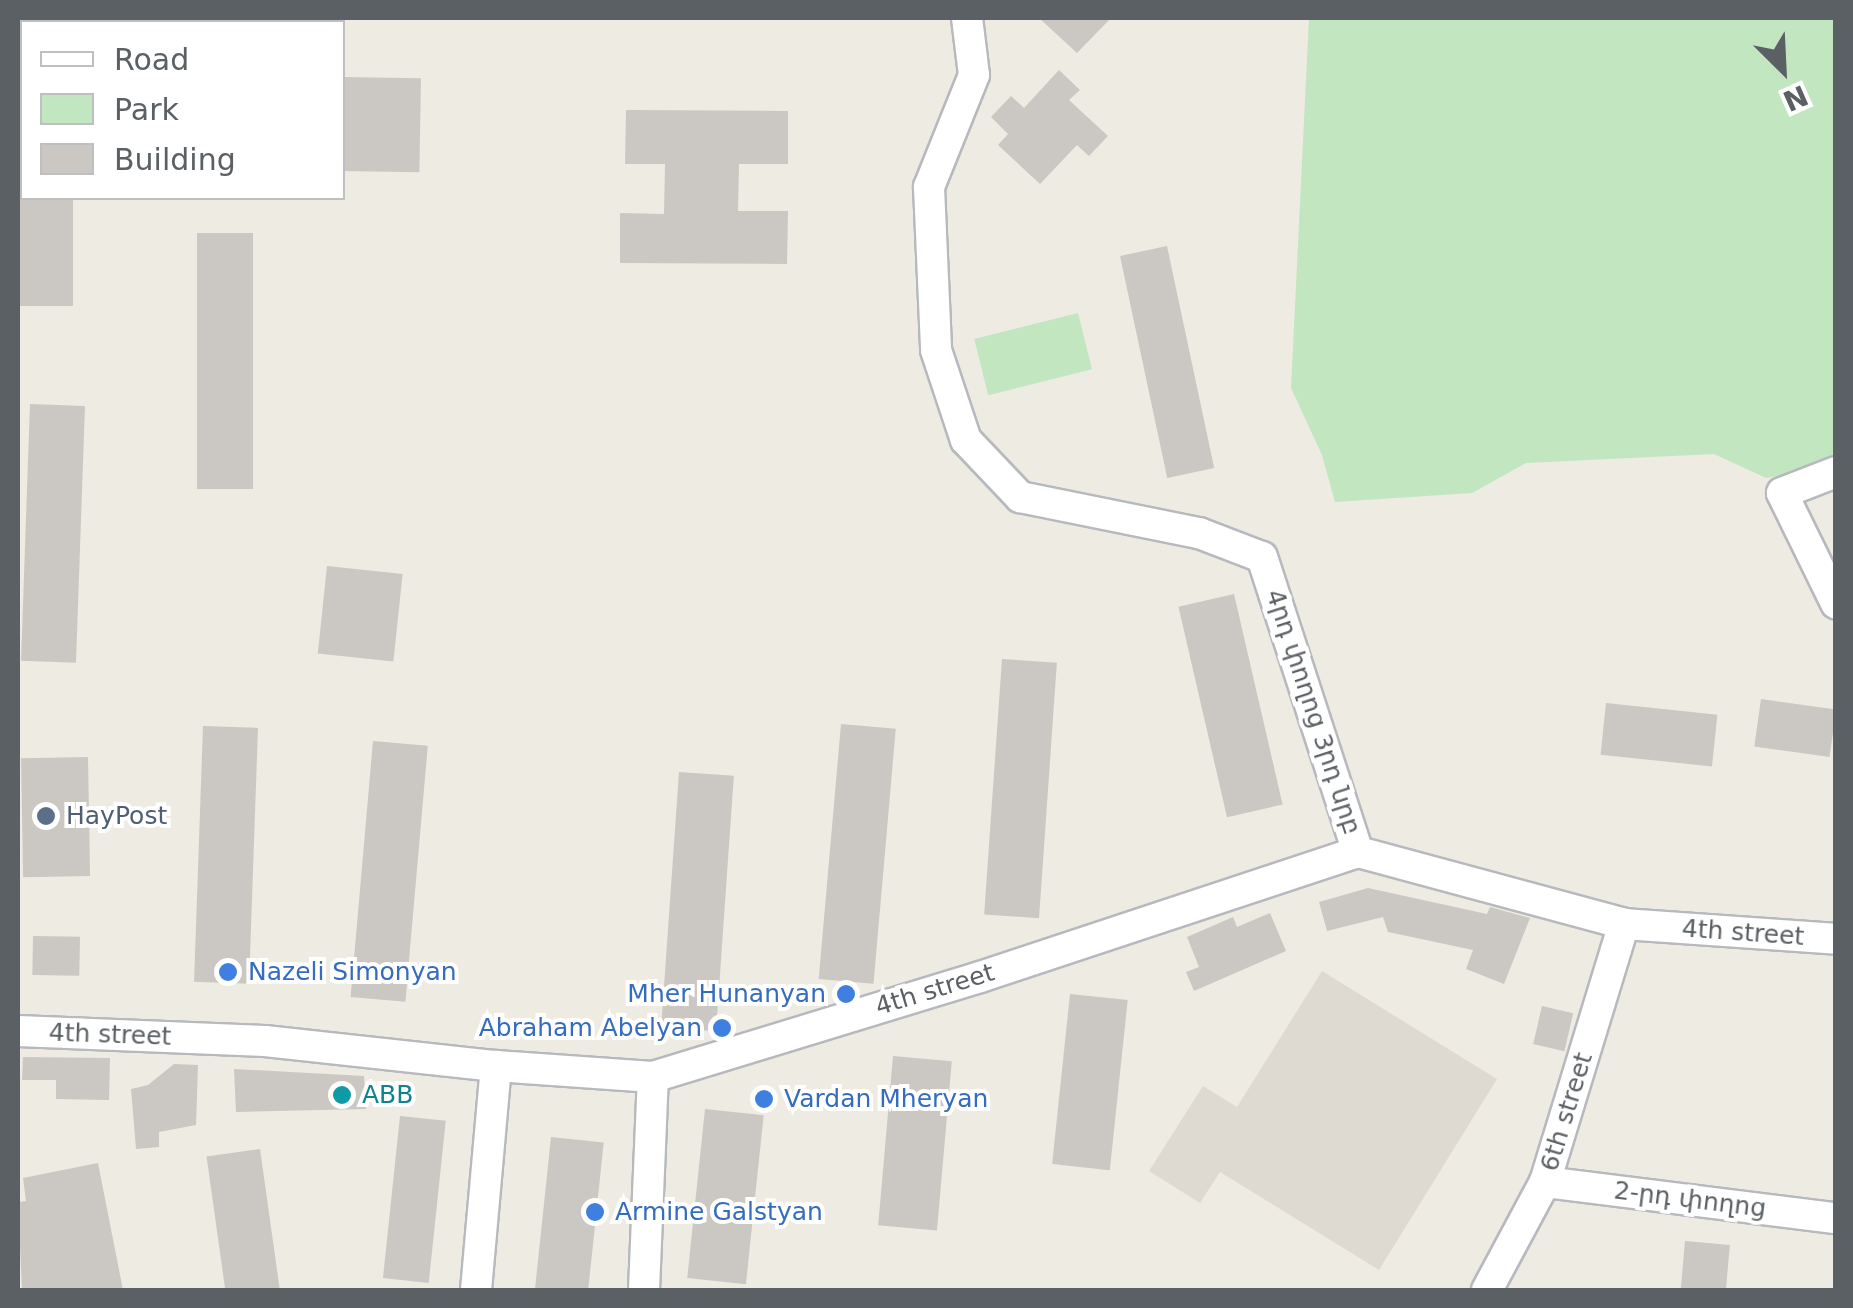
<!DOCTYPE html>
<meta charset="utf-8">
<style>
body{margin:0}
#map{position:relative;width:1853px;height:1308px;overflow:hidden;background:#eeebe3;font-family:"DejaVu Sans","Noto Sans Armenian",sans-serif}
div>[style]{position:absolute}
.education>*{inset:0;background:#dedad1}
.green>*{inset:0;background:#c2e6bf;transform-origin:0 0}
.building>*{inset:0;background:#cbc7c2;transform-origin:0 0}
.roads{filter:drop-shadow(2px 0 #b6b9bd) drop-shadow(-2px 0 #b6b9bd) drop-shadow(0 2px #b6b9bd) drop-shadow(0 -2px #b6b9bd)}
.minor>*{height:30px;margin:-15px;padding:0 15px;transform-origin:15px;border-radius:15px;background:#fff}
.dots>*{width:28px;height:28px;translate:-50% -50%;box-sizing:border-box;border:5px solid #fff;border-radius:50%}
span{translate:-50% -50%;white-space:nowrap;text-align:center;line-height:1.15;-webkit-text-stroke:8px #fff;paint-order:stroke}
.street-label{font-size:25px;color:#5b6064}
.service-label{font-size:25px;color:#4e5e75}
.left{translate:0 -50%;text-align:left}
.shop-label{font-size:25px;color:#366cbe}
.right{translate:-100% -50%;text-align:right}
.culture-label{font-size:25px;color:#0d838f}
.frame{position:absolute;inset:0;border:20px solid #5b6064;pointer-events:none}
.legend{position:absolute;left:20px;top:20px;width:325px;height:180px;box-sizing:border-box;background:#fff;border:2px solid #bdbfc1;margin:0;padding:12px 18px;list-style:none;font-size:30px;color:#5b6064}
.legend li{display:flex;align-items:center;gap:20px;height:50px}
.legend b{width:50px;border:2px solid #bdbfc1}
.north{position:absolute;left:1733px;top:20px;width:100px;height:100px;-webkit-text-stroke:8px #fff;paint-order:stroke;rotate:156deg;font-size:28px;font-weight:700;line-height:40px;text-align:center;color:#5b6064}
.north::after{content:'';display:block;margin:auto;width:35px;height:45px;background:#5b6064;clip-path:polygon(50% 0,100% 100%,50% 72%,0 100%)}
</style>
<div id="map">
<div class="education">
<div style="clip-path:polygon(1322px 971px,1497px 1079px,1379px 1270px,1220px 1172px,1200px 1203px,1149px 1171px,1203px 1086px,1237px 1107px)"></div>
</div>
<div class="green">
<div style="clip-path:polygon(1309px 18px,1835px 18px,1836px 453px,1817px 469px,1766px 478px,1714px 454px,1526px 463px,1472px 493px,1335px 502px,1322px 455px,1291px 388px)"></div>
<div style="left:1078px;top:313px;width:58px;height:107px;rotate:76deg"></div>
</div>
<div class="building">
<div style="clip-path:polygon(1039px 18px,1111px 18px,1077px 53px)"></div>
<div style="clip-path:polygon(1059px 70px,1080px 90px,1069px 100px,1108px 136px,1089px 156px,1077px 145px,1040px 184px,998px 145px,1008px 134px,991px 117px,1011px 96px,1024px 108px)"></div>
<div style="left:343px;top:77px;width:78px;height:94px;rotate:1deg"></div>
<div style="clip-path:polygon(626px 110px,788px 111px,788px 164px,739px 164px,738px 211px,788px 211px,787px 264px,620px 263px,620px 213px,664px 214px,665px 164px,625px 164px)"></div>
<div style="left:18px;top:198px;width:55px;height:108px"></div>
<div style="left:253px;top:233px;width:256px;height:56px;rotate:90deg"></div>
<div style="left:1167px;top:246px;width:227px;height:48px;rotate:78deg"></div>
<div style="left:30px;top:404px;width:55px;height:257px;rotate:2deg"></div>
<div style="left:327px;top:566px;width:76px;height:88px;rotate:6deg"></div>
<div style="left:1234px;top:594px;width:216px;height:57px;rotate:77deg"></div>
<div style="left:1002px;top:659px;width:55px;height:256px;rotate:4deg"></div>
<div style="left:1761px;top:699px;width:76px;height:48px;rotate:8deg"></div>
<div style="left:1606px;top:703px;width:112px;height:52px;rotate:6deg"></div>
<div style="left:841px;top:724px;width:55px;height:256px;rotate:5deg"></div>
<div style="left:203px;top:726px;width:55px;height:256px;rotate:2deg"></div>
<div style="left:373px;top:741px;width:55px;height:257px;rotate:5deg"></div>
<div style="left:88px;top:757px;width:119px;height:67px;rotate:89deg"></div>
<div style="left:679px;top:772px;width:55px;height:256px;rotate:4deg"></div>
<div style="clip-path:polygon(1368px 888px,1487px 914px,1490px 907px,1530px 918px,1504px 984px,1466px 969px,1473px 950px,1388px 932px,1383px 917px,1327px 931px,1319px 902px)"></div>
<div style="clip-path:polygon(1270px 913px,1286px 951px,1194px 991px,1186px 972px,1199px 967px,1187px 937px,1233px 917px,1237px 927px)"></div>
<div style="left:33px;top:936px;width:47px;height:39px;rotate:1deg"></div>
<div style="left:1070px;top:994px;width:58px;height:171px;rotate:6deg"></div>
<div style="left:1542px;top:1006px;width:32px;height:39px;rotate:13deg"></div>
<div style="left:893px;top:1056px;width:59px;height:170px;rotate:5deg"></div>
<div style="clip-path:polygon(23px 1057px,110px 1058px,109px 1100px,56px 1099px,56px 1080px,22px 1080px)"></div>
<div style="clip-path:polygon(174px 1064px,198px 1065px,196px 1125px,159px 1132px,159px 1147px,136px 1149px,131px 1089px,148px 1085px)"></div>
<div style="clip-path:polygon(234px 1069px,364px 1076px,366px 1109px,236px 1112px)"></div>
<div style="left:705px;top:1109px;width:59px;height:170px;rotate:6deg"></div>
<div style="left:400px;top:1116px;width:46px;height:163px;rotate:6deg"></div>
<div style="left:551px;top:1137px;width:53px;height:154px;rotate:6deg"></div>
<div style="left:260px;top:1149px;width:142px;height:54px;rotate:82deg"></div>
<div style="clip-path:polygon(98px 1163px,123px 1290px,22px 1290px,18px 1202px,26px 1201px,23px 1178px)"></div>
<div style="left:1685px;top:1241px;width:45px;height:49px;rotate:5deg"></div>
</div>
<div class="roads">
<div class="minor">
<div style="left:967px;top:18px;width:57px;rotate:83deg"></div>
<div style="left:974px;top:75px;width:121px;rotate:111.9deg"></div>
<div style="left:929px;top:187px;width:163px;rotate:87.5deg"></div>
<div style="left:936px;top:350px;width:95px;rotate:71.6deg"></div>
<div style="left:966px;top:440px;width:79px;rotate:46.5deg"></div>
<div style="left:1020px;top:497px;width:183px;rotate:11.4deg"></div>
<div style="left:1199px;top:533px;width:67px;rotate:20.9deg"></div>
<div style="left:1262px;top:557px;width:310px;rotate:72deg"></div>
<div style="left:1836px;top:472px;width:58px;rotate:158.7deg"></div>
<div style="left:1782px;top:493px;width:123px;rotate:63.9deg"></div>
<div style="left:18px;top:1031px;width:247px;rotate:2.3deg"></div>
<div style="left:265px;top:1041px;width:232px;rotate:6.2deg"></div>
<div style="left:496px;top:1066px;width:157px;rotate:4deg"></div>
<div style="left:653px;top:1077px;width:342px;rotate:-17deg"></div>
<div style="left:980px;top:977px;width:398px;rotate:-18.3deg"></div>
<div style="left:1358px;top:852px;width:276px;rotate:15.1deg"></div>
<div style="left:1624px;top:924px;width:213px;rotate:4deg"></div>
<div style="left:1545px;top:1182px;width:293px;rotate:7.1deg"></div>
<div style="left:476px;top:1290px;width:225px;rotate:-84.9deg"></div>
<div style="left:644px;top:1290px;width:213px;rotate:-87.6deg"></div>
<div style="left:1487px;top:1290px;width:123px;rotate:-61.8deg"></div>
<div style="left:1545px;top:1182px;width:270px;rotate:-73deg"></div>
</div>
</div>
<div class="dots">
<div style="left:46px;top:816px;background:#5c6f8a"></div>
<div style="left:228px;top:972px;background:#3f7fe0"></div>
<div style="left:846px;top:994px;background:#3f7fe0"></div>
<div style="left:722px;top:1028px;background:#3f7fe0"></div>
<div style="left:342px;top:1095px;background:#0f9aa8"></div>
<div style="left:764px;top:1099px;background:#3f7fe0"></div>
<div style="left:595px;top:1212px;background:#3f7fe0"></div>
</div>
<div class="street-label">
<span style="left:1313px;top:712px;rotate:72deg">4րդ փողոց 3րդ նրբ</span>
<span style="left:1743px;top:933px;rotate:4deg">4th street</span>
<span style="left:935px;top:990px;rotate:-17deg">4th street</span>
<span style="left:110px;top:1035px;rotate:2deg">4th street</span>
<span style="left:1567px;top:1112px;rotate:-73deg">6th street</span>
<span style="left:1690px;top:1200px;rotate:7deg">2-րդ փողոց</span>
</div>
<div class="service-label">
<span class="left" style="left:66px;top:816px">HayPost</span>
</div>
<div class="shop-label">
<span class="left" style="left:248px;top:972px">Nazeli Simonyan</span>
<span class="right" style="left:826px;top:994px">Mher Hunanyan</span>
<span class="right" style="left:702px;top:1028px">Abraham Abelyan</span>
<span class="left" style="left:784px;top:1099px">Vardan Mheryan</span>
<span class="left" style="left:615px;top:1212px">Armine Galstyan</span>
</div>
<div class="culture-label">
<span class="left" style="left:362px;top:1095px">ABB</span>
</div>
<div class="frame"></div>
<ul class="legend">
<li><b style="height:12px;background:#fff"></b>Road</li>
<li><b style="height:28px;background:#c2e6bf"></b>Park</li>
<li><b style="height:28px;background:#cbc7c2"></b>Building</li>
</ul>
<div class="north">N</div>
</div>
